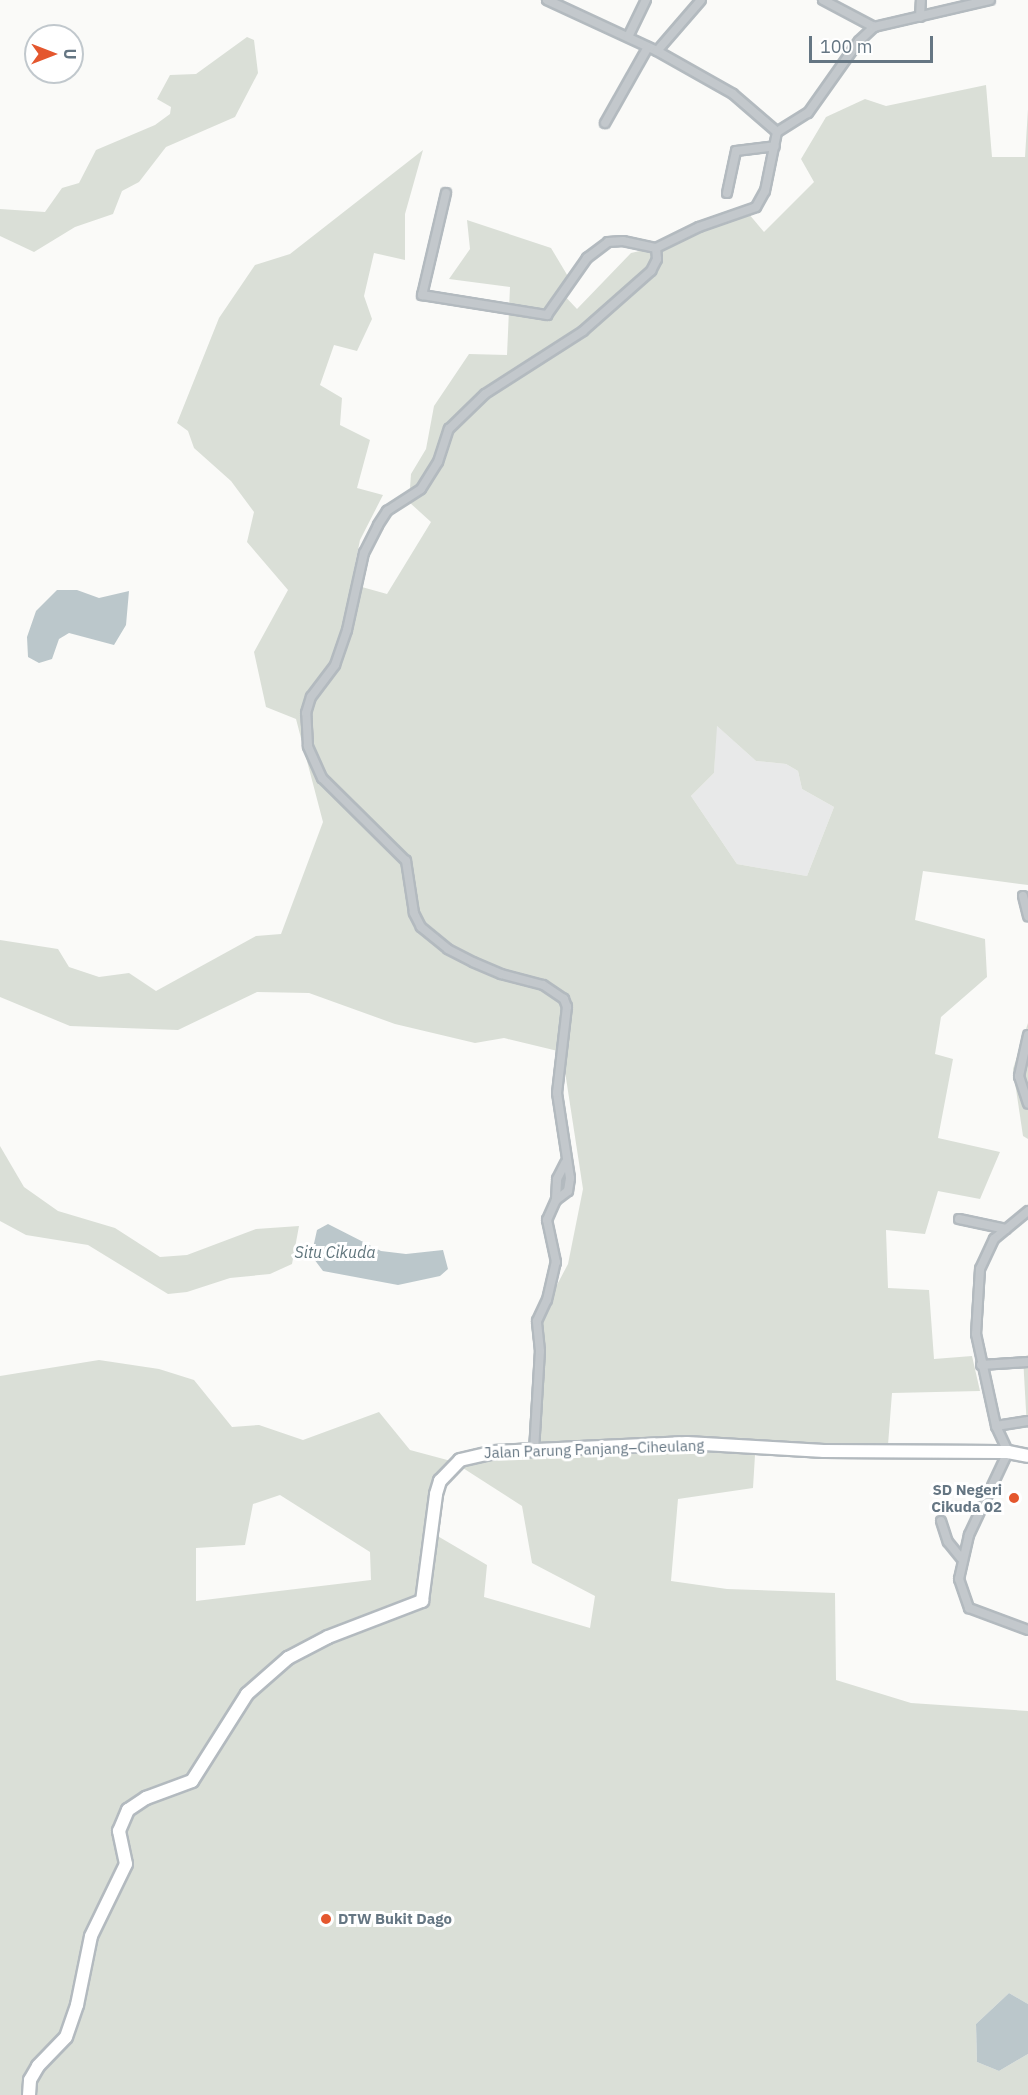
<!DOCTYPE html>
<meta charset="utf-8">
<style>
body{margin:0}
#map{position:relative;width:1028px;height:2095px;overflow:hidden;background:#fafaf8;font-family:"IBM Plex Sans",sans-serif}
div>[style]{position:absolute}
.built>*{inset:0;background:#e8e9e9}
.green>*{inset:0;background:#dadfd7}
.water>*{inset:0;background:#bbc7cb}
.roads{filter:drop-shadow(2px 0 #b3babf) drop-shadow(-2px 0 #b3babf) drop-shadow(0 2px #b3babf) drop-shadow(0 -2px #b3babf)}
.street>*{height:8px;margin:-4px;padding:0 4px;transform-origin:4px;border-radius:4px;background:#c3c8cc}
.secondary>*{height:12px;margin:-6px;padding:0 6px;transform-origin:6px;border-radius:6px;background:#fff}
.dots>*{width:16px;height:16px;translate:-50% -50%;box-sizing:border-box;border:3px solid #fff;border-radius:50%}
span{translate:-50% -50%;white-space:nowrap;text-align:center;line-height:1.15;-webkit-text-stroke:6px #fff;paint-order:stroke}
.street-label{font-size:15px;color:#657683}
.poi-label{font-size:15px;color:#657683;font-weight:700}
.right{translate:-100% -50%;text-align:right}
.left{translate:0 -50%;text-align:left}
.water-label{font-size:16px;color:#60757c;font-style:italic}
.north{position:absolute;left:24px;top:24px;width:60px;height:60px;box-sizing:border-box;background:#fff;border:2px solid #c1c8cd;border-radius:50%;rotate:90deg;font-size:16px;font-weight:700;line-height:24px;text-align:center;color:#657683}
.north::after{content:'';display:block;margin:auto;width:21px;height:27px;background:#e4572e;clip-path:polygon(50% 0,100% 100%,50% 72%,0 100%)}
.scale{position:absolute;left:809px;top:36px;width:124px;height:27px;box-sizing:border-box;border:3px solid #657683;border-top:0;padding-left:8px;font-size:18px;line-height:21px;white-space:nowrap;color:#657683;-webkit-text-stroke:4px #fff;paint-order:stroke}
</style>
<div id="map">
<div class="built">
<div style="clip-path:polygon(716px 725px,756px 761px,786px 764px,798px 771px,802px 789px,834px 807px,807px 876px,737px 864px,691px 796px,714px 773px)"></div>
</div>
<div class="green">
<div style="clip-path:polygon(247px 37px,254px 40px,258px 73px,235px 117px,166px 147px,139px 182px,122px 191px,113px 214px,75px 227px,34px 252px,0 236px,0 209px,45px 212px,62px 188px,79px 183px,96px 150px,155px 125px,170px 114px,171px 107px,157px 99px,170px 75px,196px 74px)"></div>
<div style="clip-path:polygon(evenodd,986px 85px,992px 157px,1025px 157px,1028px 109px,1028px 885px,923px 871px,915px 920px,985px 939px,987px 977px,941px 1017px,935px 1054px,953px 1059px,938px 1138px,1000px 1152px,980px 1199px,938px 1191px,925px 1234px,886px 1230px,888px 1288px,929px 1290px,934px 1359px,972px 1356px,980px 1391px,892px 1393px,887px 1458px,755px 1455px,753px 1488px,678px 1499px,671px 1581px,727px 1589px,835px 1593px,836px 1680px,911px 1703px,1028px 1711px,1028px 2004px,1009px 1993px,976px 2024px,977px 2062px,999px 2071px,1028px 2054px,1028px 2095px,0 2095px,0 1376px,99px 1360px,159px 1369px,194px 1380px,232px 1427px,259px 1425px,303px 1440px,379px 1412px,410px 1450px,451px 1461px,539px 1451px,540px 1317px,568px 1264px,583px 1189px,562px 1052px,504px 1038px,475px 1043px,395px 1024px,309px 993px,257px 992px,178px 1030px,70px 1026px,0 997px,0 940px,58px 949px,69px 967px,99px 977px,129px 973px,156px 991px,256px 936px,281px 934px,323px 822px,296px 719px,266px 707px,254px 652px,288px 590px,247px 542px,254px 512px,231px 481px,194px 448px,188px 431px,177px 423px,219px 318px,255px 265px,290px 254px,423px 150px,405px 214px,405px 260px,374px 253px,364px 296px,372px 319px,357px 351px,334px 345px,320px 385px,342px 398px,340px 425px,370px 440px,357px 488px,383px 495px,360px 540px,351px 584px,387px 594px,431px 522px,409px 502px,411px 474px,426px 449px,434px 406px,469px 354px,507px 355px,510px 287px,449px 279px,470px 249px,467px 220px,551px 248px,569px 278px,561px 292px,577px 309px,631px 253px,666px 245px,743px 207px,764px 232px,814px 182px,801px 159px,826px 117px,865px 99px,886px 106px,986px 85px,717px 726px,756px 761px,786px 764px,798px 771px,802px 789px,834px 807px,807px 876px,737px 864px,691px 796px,714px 773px,717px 726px,986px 85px,452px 1461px,522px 1506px,532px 1563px,595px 1596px,590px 1628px,484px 1597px,487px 1565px,429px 1531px,452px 1461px,986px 85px,280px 1495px,370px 1552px,371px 1580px,196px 1601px,196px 1548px,245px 1545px,253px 1504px,280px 1495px)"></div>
<div style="clip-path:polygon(1028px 1023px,1028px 1139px,1023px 1136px,1013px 1069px)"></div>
<div style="clip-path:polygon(0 1146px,24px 1187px,58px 1211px,115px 1228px,160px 1257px,187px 1255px,256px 1229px,299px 1226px,292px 1264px,270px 1274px,230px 1278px,187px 1292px,168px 1294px,88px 1245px,26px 1235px,0 1221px)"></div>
<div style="clip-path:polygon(1028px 1355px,1028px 1428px,1027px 1428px,1023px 1357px)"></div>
</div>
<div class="water">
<div style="clip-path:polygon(57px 590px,77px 590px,99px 598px,129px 591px,126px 625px,114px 645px,69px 633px,59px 639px,52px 659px,39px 663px,28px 657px,27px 637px,36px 611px)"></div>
<div style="clip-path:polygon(328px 1224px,381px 1251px,406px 1254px,443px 1250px,448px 1269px,440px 1276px,398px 1285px,323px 1271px,314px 1259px,313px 1248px,317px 1230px)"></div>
<div style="clip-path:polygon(1009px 1993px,1028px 2004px,1028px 2054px,999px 2071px,977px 2062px,976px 2024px)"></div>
</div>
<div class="roads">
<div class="street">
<div style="left:547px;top:0;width:121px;rotate:24.9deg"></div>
<div style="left:657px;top:51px;width:87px;rotate:29.5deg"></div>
<div style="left:733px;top:94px;width:58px;rotate:40.8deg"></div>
<div style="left:823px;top:0;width:58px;rotate:27.9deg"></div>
<div style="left:920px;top:17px;width:17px;rotate:-87deg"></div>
<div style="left:628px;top:37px;width:41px;rotate:-64.1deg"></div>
<div style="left:657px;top:51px;width:67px;rotate:-49.2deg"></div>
<div style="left:605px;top:123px;width:87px;rotate:-60.5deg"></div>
<div style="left:446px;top:193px;width:105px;rotate:103.2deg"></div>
<div style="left:422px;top:295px;width:127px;rotate:9.1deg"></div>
<div style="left:547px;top:315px;width:70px;rotate:-54.9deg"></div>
<div style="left:587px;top:258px;width:26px;rotate:-37deg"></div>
<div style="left:608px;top:242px;width:15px;rotate:-4deg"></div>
<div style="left:623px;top:241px;width:34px;rotate:12deg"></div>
<div style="left:727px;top:193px;width:43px;rotate:-77.9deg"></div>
<div style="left:736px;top:151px;width:39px;rotate:-7deg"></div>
<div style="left:1023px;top:896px;width:21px;rotate:76deg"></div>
<div style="left:1028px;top:1035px;width:42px;rotate:102.4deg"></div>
<div style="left:1019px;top:1076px;width:29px;rotate:72deg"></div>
<div style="left:556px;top:1200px;width:21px;rotate:-87deg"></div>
<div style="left:557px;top:1179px;width:18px;rotate:-63deg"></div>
<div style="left:1028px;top:1211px;width:44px;rotate:140.5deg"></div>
<div style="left:994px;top:1239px;width:33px;rotate:115deg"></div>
<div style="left:980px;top:1269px;width:65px;rotate:93.5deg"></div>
<div style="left:976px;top:1334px;width:94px;rotate:77.7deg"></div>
<div style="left:996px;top:1426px;width:29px;rotate:65deg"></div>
<div style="left:1008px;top:1452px;width:92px;rotate:115.2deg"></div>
<div style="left:969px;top:1535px;width:45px;rotate:102.8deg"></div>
<div style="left:959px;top:1579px;width:31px;rotate:71deg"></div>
<div style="left:969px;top:1608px;width:63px;rotate:20.4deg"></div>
<div style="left:959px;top:1219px;width:48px;rotate:12deg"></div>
<div style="left:981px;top:1365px;width:47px;rotate:-3.7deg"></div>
<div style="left:996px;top:1426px;width:32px;rotate:-9deg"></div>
<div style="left:534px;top:1451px;width:100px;rotate:-86.6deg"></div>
<div style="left:540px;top:1351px;width:30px;rotate:-96deg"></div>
<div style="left:537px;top:1321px;width:23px;rotate:-65deg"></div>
<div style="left:547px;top:1300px;width:39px;rotate:-77deg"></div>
<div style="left:556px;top:1262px;width:43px;rotate:-102.1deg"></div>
<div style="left:547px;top:1220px;width:22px;rotate:-66deg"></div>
<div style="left:556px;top:1200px;width:15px;rotate:-37deg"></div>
<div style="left:568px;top:1191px;width:13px;rotate:-81deg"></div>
<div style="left:570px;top:1178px;width:86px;rotate:-98.7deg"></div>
<div style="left:557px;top:1093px;width:87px;rotate:-83.4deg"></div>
<div style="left:567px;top:1007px;width:9px;rotate:-111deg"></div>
<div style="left:564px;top:999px;width:25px;rotate:-146deg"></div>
<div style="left:543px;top:985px;width:43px;rotate:-165.3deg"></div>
<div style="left:501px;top:974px;width:30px;rotate:-157deg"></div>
<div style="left:473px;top:962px;width:28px;rotate:-153deg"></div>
<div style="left:448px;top:949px;width:35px;rotate:-141deg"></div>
<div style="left:421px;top:927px;width:16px;rotate:-117deg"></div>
<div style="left:414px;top:913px;width:53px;rotate:-98.7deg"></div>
<div style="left:406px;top:861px;width:118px;rotate:-135.3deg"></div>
<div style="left:322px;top:778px;width:35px;rotate:-114deg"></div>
<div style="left:308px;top:746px;width:33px;rotate:-93deg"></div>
<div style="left:306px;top:713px;width:17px;rotate:-73deg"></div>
<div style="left:311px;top:697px;width:40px;rotate:-53deg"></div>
<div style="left:335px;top:665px;width:37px;rotate:-71deg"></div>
<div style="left:347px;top:630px;width:79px;rotate:-77.6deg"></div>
<div style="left:364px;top:553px;width:31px;rotate:-63deg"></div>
<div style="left:378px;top:525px;width:17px;rotate:-57deg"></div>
<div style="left:387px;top:511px;width:40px;rotate:-32.9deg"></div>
<div style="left:421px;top:489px;width:32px;rotate:-58deg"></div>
<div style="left:438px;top:462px;width:35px;rotate:-72deg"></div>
<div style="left:449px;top:429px;width:50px;rotate:-44.2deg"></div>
<div style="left:485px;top:394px;width:117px;rotate:-32.7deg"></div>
<div style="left:583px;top:331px;width:91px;rotate:-41.4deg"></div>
<div style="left:651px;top:271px;width:13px;rotate:-63deg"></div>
<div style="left:657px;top:259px;width:11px;rotate:-95deg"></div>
<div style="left:656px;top:248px;width:48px;rotate:-26deg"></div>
<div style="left:699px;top:227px;width:60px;rotate:-19.3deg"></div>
<div style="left:756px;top:207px;width:18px;rotate:-61deg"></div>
<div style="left:765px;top:191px;width:60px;rotate:-78.5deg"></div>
<div style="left:777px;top:132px;width:36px;rotate:-32deg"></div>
<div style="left:808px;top:113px;width:88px;rotate:-54.7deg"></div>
<div style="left:859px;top:41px;width:21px;rotate:-43deg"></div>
<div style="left:874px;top:27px;width:119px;rotate:-13.1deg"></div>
<div style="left:941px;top:1521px;width:22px;rotate:72deg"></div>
<div style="left:948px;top:1542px;width:21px;rotate:51deg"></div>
</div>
<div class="secondary">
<div style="left:29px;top:2095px;width:15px;rotate:-86deg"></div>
<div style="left:30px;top:2080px;width:16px;rotate:-60deg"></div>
<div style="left:38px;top:2066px;width:40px;rotate:-46deg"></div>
<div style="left:66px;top:2037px;width:34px;rotate:-71deg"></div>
<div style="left:77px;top:2005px;width:70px;rotate:-78.5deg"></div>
<div style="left:91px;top:1936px;width:80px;rotate:-64.1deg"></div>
<div style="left:126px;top:1864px;width:34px;rotate:-102deg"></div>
<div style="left:119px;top:1831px;width:23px;rotate:-67deg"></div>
<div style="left:128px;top:1810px;width:22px;rotate:-34deg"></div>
<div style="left:146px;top:1798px;width:49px;rotate:-20.3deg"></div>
<div style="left:192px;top:1781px;width:103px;rotate:-57.7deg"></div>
<div style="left:247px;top:1694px;width:55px;rotate:-41.3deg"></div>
<div style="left:288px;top:1658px;width:45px;rotate:-27.7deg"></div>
<div style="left:328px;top:1637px;width:101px;rotate:-21deg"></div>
<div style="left:422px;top:1601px;width:108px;rotate:-82.5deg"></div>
<div style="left:436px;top:1494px;width:14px;rotate:-73deg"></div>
<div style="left:440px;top:1481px;width:29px;rotate:-46deg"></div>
<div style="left:460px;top:1460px;width:35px;rotate:-13deg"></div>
<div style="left:494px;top:1452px;width:193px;rotate:-2.7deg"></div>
<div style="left:687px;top:1443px;width:137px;rotate:3.3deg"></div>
<div style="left:824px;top:1451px;width:184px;rotate:0.3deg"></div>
<div style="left:1008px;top:1452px;width:20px;rotate:11deg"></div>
</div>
</div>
<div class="dots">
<div style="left:1014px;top:1498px;background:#e4572e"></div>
<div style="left:326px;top:1919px;background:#e4572e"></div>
</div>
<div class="street-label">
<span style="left:594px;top:1449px;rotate:-2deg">Jalan Parung Panjang–Ciheulang</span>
</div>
<div class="poi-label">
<span class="right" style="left:1002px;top:1498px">SD Negeri<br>Cikuda 02</span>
<span class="left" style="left:338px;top:1919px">DTW Bukit Dago</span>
</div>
<div class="water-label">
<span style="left:335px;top:1252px">Situ Cikuda</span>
</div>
<div class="north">U</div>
<div class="scale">100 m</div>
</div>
